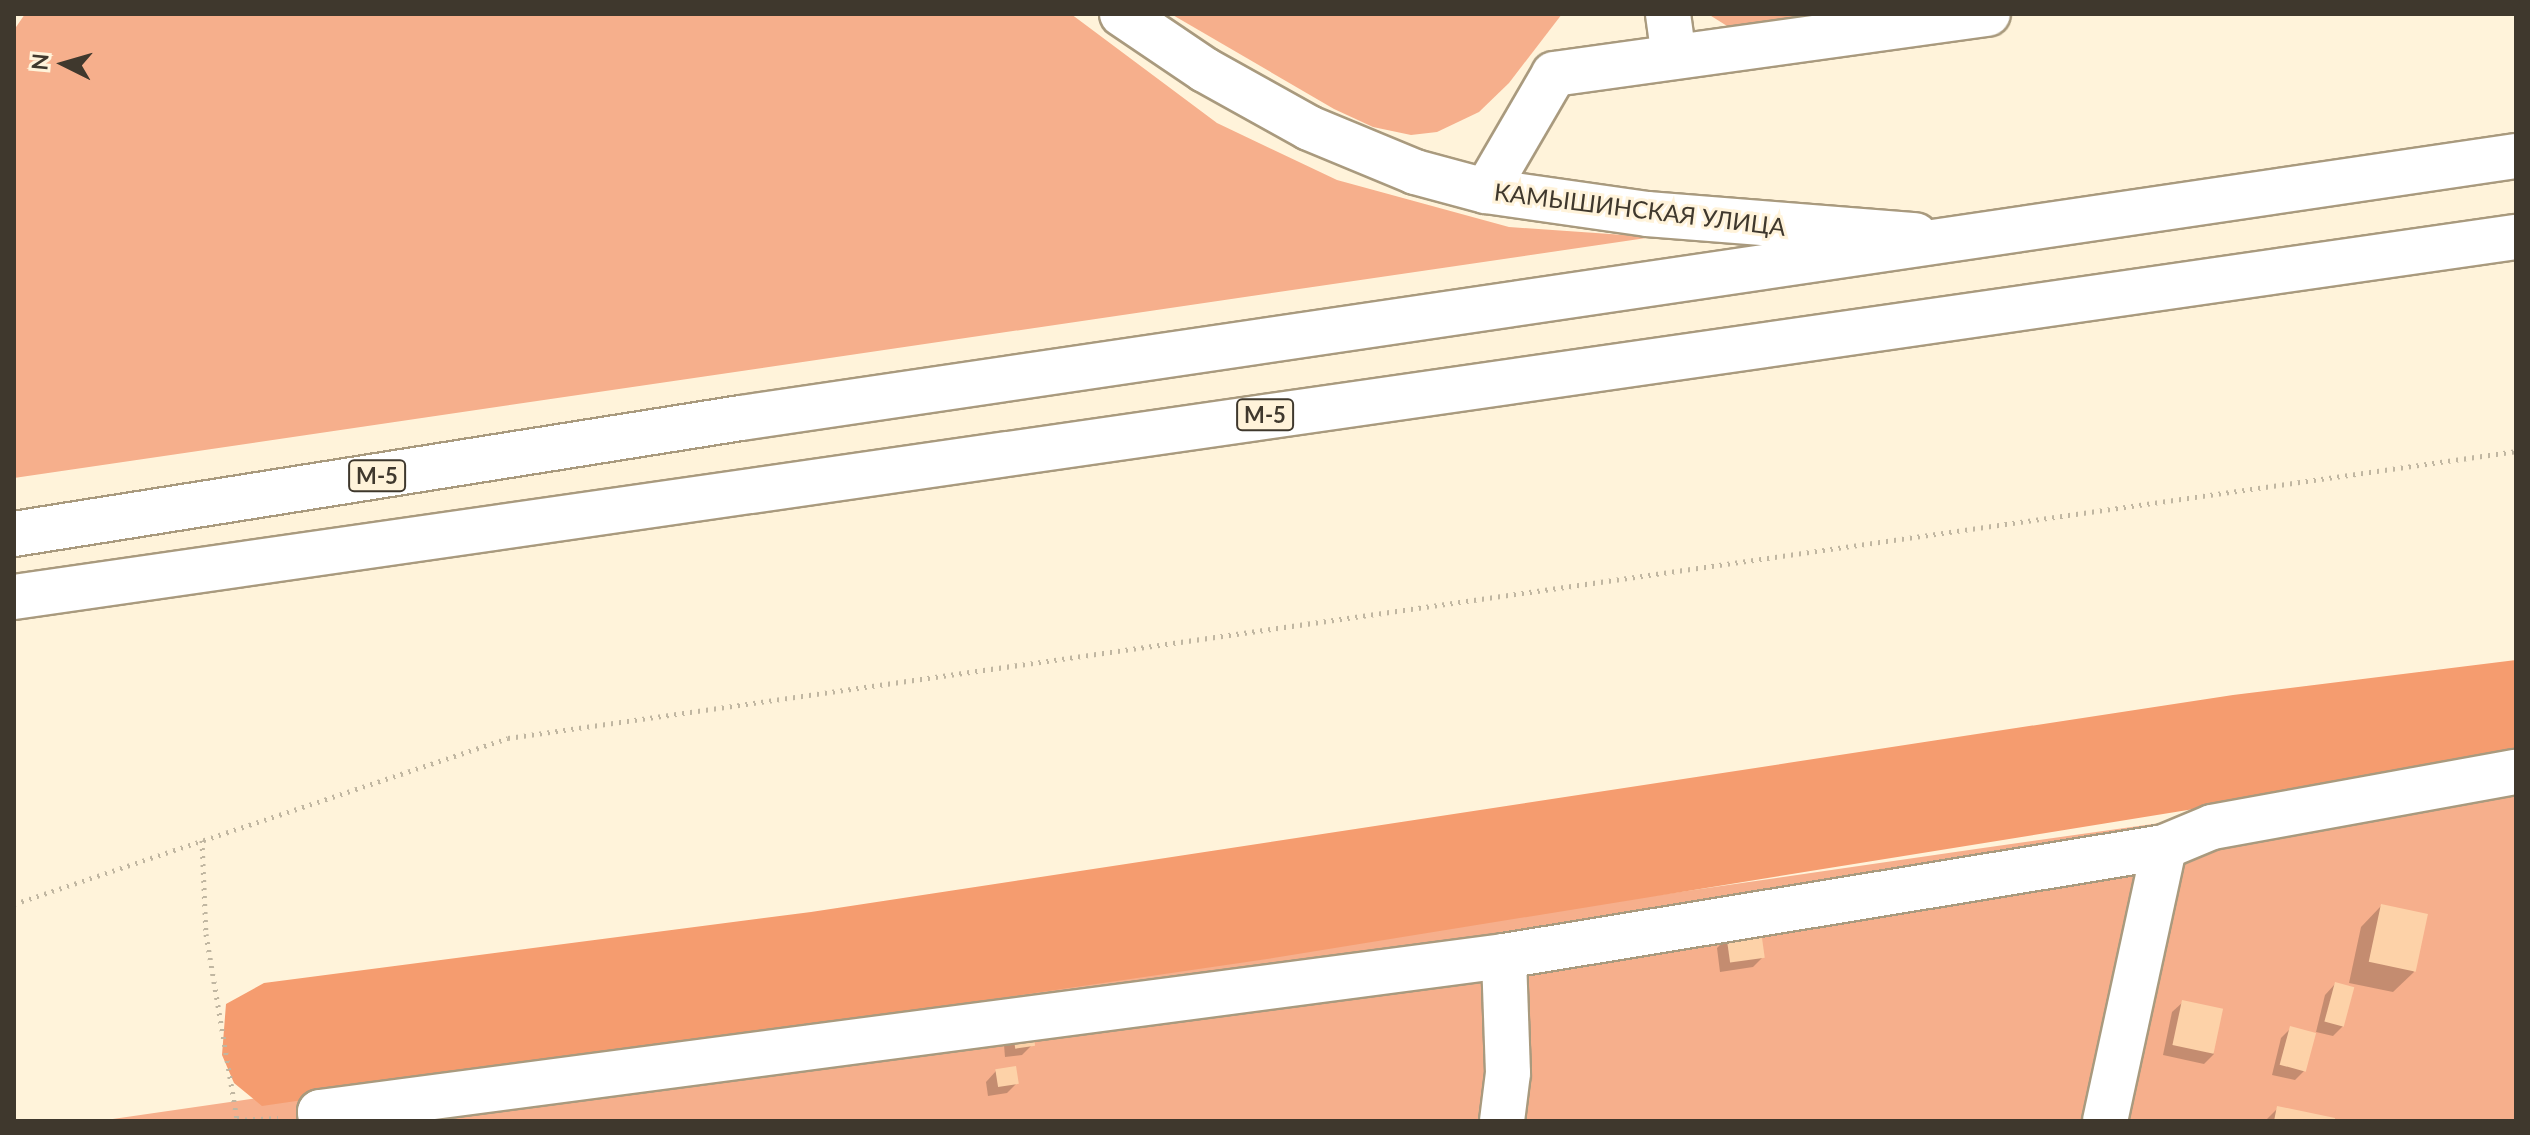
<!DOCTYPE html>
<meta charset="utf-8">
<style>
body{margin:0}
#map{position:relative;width:2530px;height:1135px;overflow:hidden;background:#fff3da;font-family:Lato,sans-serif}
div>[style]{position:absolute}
.green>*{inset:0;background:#f6af8c}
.forest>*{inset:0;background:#f59c6f}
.shadow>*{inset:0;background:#0003}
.building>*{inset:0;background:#fdd2a8;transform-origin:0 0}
.path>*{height:5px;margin-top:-2.5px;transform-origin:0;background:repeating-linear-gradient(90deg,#c0b6a1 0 2px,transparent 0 8px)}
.roads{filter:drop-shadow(2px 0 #a99a7e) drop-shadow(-2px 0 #a99a7e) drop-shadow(0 2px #a99a7e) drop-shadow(0 -2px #a99a7e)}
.minor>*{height:44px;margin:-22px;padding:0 22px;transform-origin:22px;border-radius:22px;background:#fff}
.highway>*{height:44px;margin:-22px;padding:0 22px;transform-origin:22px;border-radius:22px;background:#fff}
span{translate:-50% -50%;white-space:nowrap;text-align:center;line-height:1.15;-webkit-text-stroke:6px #fff3da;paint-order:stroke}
.shield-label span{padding:2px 6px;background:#fff3da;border:2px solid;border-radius:6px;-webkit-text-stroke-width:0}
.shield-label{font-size:22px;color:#3f382d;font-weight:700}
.street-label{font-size:24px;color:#3f382d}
.frame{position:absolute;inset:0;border:16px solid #3f382d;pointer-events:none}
.north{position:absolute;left:24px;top:24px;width:80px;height:80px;-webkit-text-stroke:6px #fff3da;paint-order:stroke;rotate:275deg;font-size:22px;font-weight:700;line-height:32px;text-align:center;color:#3f382d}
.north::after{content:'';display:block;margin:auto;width:28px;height:36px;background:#3f382d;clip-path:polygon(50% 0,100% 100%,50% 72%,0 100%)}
</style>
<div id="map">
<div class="green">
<div style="clip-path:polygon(25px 14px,1071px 14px,1217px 123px,1337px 180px,1509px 227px,1653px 237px,14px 478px,14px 30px)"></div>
<div style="clip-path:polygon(1171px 14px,1562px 14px,1509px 83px,1479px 112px,1437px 132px,1411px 135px,1373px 127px,1334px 109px)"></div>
<div style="clip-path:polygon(1708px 14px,1882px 14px,1735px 31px)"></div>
<div style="clip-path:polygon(2516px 773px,2516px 1121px,99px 1121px,1976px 849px)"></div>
</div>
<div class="forest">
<div style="clip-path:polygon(2516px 660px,2516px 757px,1267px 959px,262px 1106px,234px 1083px,222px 1055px,226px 1004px,264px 983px,811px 912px,2233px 695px)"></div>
</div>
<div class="shadow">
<div style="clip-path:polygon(2381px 906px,2414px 972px,2393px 992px,2349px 983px,2361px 927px)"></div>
<div style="clip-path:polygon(1727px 938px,1763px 957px,1753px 967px,1720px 972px,1717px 948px)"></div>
<div style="clip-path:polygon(2335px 984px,2343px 1026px,2333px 1036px,2316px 1032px,2325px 995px)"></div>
<div style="clip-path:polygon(2183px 1002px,2214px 1054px,2204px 1064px,2163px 1055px,2172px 1012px)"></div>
<div style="clip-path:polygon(2291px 1028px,2305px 1070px,2295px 1080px,2272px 1075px,2281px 1038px)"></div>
<div style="clip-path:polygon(1014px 1035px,1032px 1045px,1022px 1055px,1005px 1057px,1004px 1045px)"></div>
<div style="clip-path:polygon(996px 1071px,1017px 1083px,1007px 1093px,988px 1096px,986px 1082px)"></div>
<div style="clip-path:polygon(2278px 1108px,2332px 1121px,2265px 1121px)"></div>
</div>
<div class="building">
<div style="left:2381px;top:904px;width:48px;height:59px;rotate:12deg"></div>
<div style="left:1761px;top:931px;width:27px;height:35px;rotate:82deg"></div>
<div style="left:2335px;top:982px;width:20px;height:41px;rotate:15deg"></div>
<div style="left:2182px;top:1000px;width:42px;height:46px;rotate:12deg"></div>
<div style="left:2290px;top:1026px;width:27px;height:40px;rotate:15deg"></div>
<div style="left:1033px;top:1031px;width:15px;height:20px;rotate:82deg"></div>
<div style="left:1016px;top:1066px;width:18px;height:21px;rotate:81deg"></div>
<div style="clip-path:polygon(2277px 1106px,2335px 1118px,2335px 1121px,2274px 1121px)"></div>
</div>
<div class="path">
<div style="left:202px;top:840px;width:94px;rotate:87.6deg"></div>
<div style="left:206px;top:934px;width:189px;rotate:80.5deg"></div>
<div style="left:237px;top:1120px;width:41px;rotate:-2.8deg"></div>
<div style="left:14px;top:904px;width:521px;rotate:-18.57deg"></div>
<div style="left:508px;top:738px;width:2028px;rotate:-8.13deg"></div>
</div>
<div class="roads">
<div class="minor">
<div style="left:1122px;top:14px;width:100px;rotate:34deg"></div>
<div style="left:1205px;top:70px;width:119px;rotate:29.1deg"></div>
<div style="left:1309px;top:128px;width:115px;rotate:22.5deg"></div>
<div style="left:1415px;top:172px;width:73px;rotate:15deg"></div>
<div style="left:1486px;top:191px;width:163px;rotate:8.1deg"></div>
<div style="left:1647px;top:214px;width:269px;rotate:4.5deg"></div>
<div style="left:1668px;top:14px;width:43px;rotate:82.1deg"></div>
<div style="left:1486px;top:191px;width:135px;rotate:-59.8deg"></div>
<div style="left:1554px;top:74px;width:438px;rotate:-7.9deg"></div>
<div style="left:321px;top:1121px;width:9px;rotate:-96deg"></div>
<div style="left:320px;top:1112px;width:1194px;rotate:-7.51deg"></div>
<div style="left:1504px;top:956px;width:669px;rotate:-9.38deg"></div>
<div style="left:2164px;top:847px;width:52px;rotate:-22.6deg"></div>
<div style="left:2212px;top:827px;width:309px;rotate:-10.3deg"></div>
<div style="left:1502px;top:1121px;width:48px;rotate:-82.9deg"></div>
<div style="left:1508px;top:1073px;width:117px;rotate:-92deg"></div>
<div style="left:2105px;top:1121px;width:280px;rotate:-77.8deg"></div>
</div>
<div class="highway">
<div style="left:14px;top:534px;width:736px;rotate:-9.07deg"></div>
<div style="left:741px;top:418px;width:1794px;rotate:-8.4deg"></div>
<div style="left:14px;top:597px;width:2528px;rotate:-8.19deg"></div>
</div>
</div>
<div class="shield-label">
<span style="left:1265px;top:415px">М-5</span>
<span style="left:377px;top:476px">М-5</span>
</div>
<div class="street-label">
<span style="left:1640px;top:209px;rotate:7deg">КАМЫШИНСКАЯ УЛИЦА</span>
</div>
<div class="frame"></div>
<div class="north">N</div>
</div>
